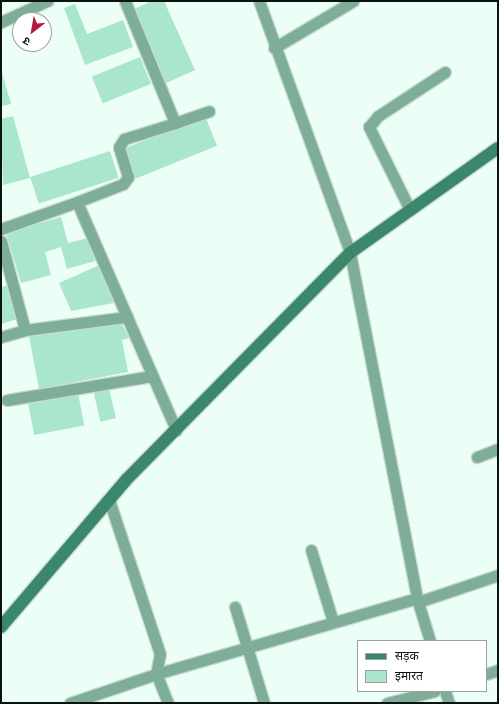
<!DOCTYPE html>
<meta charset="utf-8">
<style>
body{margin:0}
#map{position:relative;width:499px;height:704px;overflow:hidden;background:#ecfff6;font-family:"PT Serif","Noto Sans Devanagari",serif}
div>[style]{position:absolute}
.building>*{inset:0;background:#aae5cd;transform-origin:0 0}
.roads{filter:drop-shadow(1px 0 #c8dad1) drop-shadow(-1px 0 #c8dad1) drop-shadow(0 1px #c8dad1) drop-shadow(0 -1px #c8dad1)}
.street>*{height:11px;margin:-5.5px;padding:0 5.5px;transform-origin:5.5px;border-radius:5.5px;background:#7ead99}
.secondary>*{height:12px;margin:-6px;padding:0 6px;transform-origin:6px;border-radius:6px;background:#3a876c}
span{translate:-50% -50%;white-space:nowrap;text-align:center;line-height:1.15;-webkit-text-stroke:3.5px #fff;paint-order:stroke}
.frame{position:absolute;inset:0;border:2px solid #0a1510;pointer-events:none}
.legend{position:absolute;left:357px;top:640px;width:130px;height:52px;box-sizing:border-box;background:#fff;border:1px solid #9da19f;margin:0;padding:5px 7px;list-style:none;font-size:12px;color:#0a1510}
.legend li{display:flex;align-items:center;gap:8px;height:20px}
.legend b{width:20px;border:1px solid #9da19f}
.north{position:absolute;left:12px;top:12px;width:40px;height:40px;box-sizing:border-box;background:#fff;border:1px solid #9da19f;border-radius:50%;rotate:211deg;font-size:11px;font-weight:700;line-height:16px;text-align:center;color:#0a1510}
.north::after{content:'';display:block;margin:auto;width:14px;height:18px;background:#b11e3b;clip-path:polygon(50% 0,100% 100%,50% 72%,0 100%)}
</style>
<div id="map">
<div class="building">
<div style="clip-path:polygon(152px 1px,164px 1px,195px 70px,164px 84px,132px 10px)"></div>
<div style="clip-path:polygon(75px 4px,87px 34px,123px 20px,133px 47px,85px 65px,64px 8px)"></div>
<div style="left:140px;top:57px;width:29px;height:52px;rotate:68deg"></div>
<div style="clip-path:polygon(1px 69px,11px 104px,1px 106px)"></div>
<div style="clip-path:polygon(13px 116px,30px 178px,3px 185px,1px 119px)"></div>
<div style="left:205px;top:116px;width:32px;height:88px;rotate:68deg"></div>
<div style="left:110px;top:151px;width:28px;height:84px;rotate:72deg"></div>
<div style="clip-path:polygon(61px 217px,68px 243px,88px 238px,95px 261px,67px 269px,61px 247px,45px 252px,51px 275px,21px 283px,6px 233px)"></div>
<div style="clip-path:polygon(104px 263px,119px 302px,71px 311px,59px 283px)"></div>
<div style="clip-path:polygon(11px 284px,21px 318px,1px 324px,1px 287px)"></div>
<div style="clip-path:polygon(122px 324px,129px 338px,122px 340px,128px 372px,39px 389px,29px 336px)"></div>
<div style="left:109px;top:388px;width:31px;height:16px;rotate:77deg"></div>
<div style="left:78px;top:393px;width:33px;height:51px;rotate:79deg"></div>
</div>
<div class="roads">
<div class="street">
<div style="left:259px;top:1px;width:268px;rotate:70.1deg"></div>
<div style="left:350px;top:253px;width:356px;rotate:79deg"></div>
<div style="left:1px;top:22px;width:51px;rotate:-24.5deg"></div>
<div style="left:274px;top:48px;width:92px;rotate:-30.7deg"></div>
<div style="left:175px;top:123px;width:36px;rotate:-19deg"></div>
<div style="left:77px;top:202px;width:49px;rotate:-21.4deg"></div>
<div style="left:123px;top:184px;width:9px;rotate:-54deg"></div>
<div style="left:128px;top:177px;width:31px;rotate:-107deg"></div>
<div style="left:119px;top:147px;width:9px;rotate:-58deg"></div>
<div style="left:124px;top:139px;width:53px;rotate:-17.4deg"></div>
<div style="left:175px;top:123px;width:132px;rotate:-112.3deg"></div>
<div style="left:410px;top:210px;width:93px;rotate:-116.3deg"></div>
<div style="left:369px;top:127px;width:14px;rotate:-51deg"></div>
<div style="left:378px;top:116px;width:80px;rotate:-33.3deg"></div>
<div style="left:1px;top:229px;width:81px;rotate:-19.6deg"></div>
<div style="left:77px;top:202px;width:249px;rotate:66.5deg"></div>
<div style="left:1px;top:241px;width:92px;rotate:74.9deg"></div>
<div style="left:25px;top:330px;width:103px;rotate:-7.3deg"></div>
<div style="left:1px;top:337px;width:25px;rotate:-16deg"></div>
<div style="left:7px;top:400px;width:147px;rotate:-9.4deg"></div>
<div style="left:477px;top:457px;width:22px;rotate:-21deg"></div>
<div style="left:311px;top:550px;width:75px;rotate:73deg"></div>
<div style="left:235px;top:607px;width:100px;rotate:73.2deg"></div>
<div style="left:430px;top:641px;width:41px;rotate:-107.1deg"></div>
<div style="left:418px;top:602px;width:84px;rotate:-18.6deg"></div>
<div style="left:486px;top:674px;width:13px;rotate:-18deg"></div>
<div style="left:445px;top:691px;width:13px;rotate:72deg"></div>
<div style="left:70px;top:703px;width:91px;rotate:-18.6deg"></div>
<div style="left:156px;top:674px;width:20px;rotate:-79deg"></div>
<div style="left:160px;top:654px;width:162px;rotate:-108.3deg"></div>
<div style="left:168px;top:703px;width:31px;rotate:-112deg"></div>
<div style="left:156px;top:674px;width:272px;rotate:-16.2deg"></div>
<div style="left:387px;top:703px;width:49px;rotate:-14deg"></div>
</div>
<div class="secondary">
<div style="left:1px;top:627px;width:194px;rotate:-49.6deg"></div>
<div style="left:127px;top:479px;width:317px;rotate:-45.4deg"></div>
<div style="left:350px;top:253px;width:181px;rotate:-35.4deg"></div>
</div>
</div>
<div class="frame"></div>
<ul class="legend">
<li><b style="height:5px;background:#3a876c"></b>सड़क</li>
<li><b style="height:11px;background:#aae5cd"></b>इमारत</li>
</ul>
<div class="north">उ</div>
</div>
